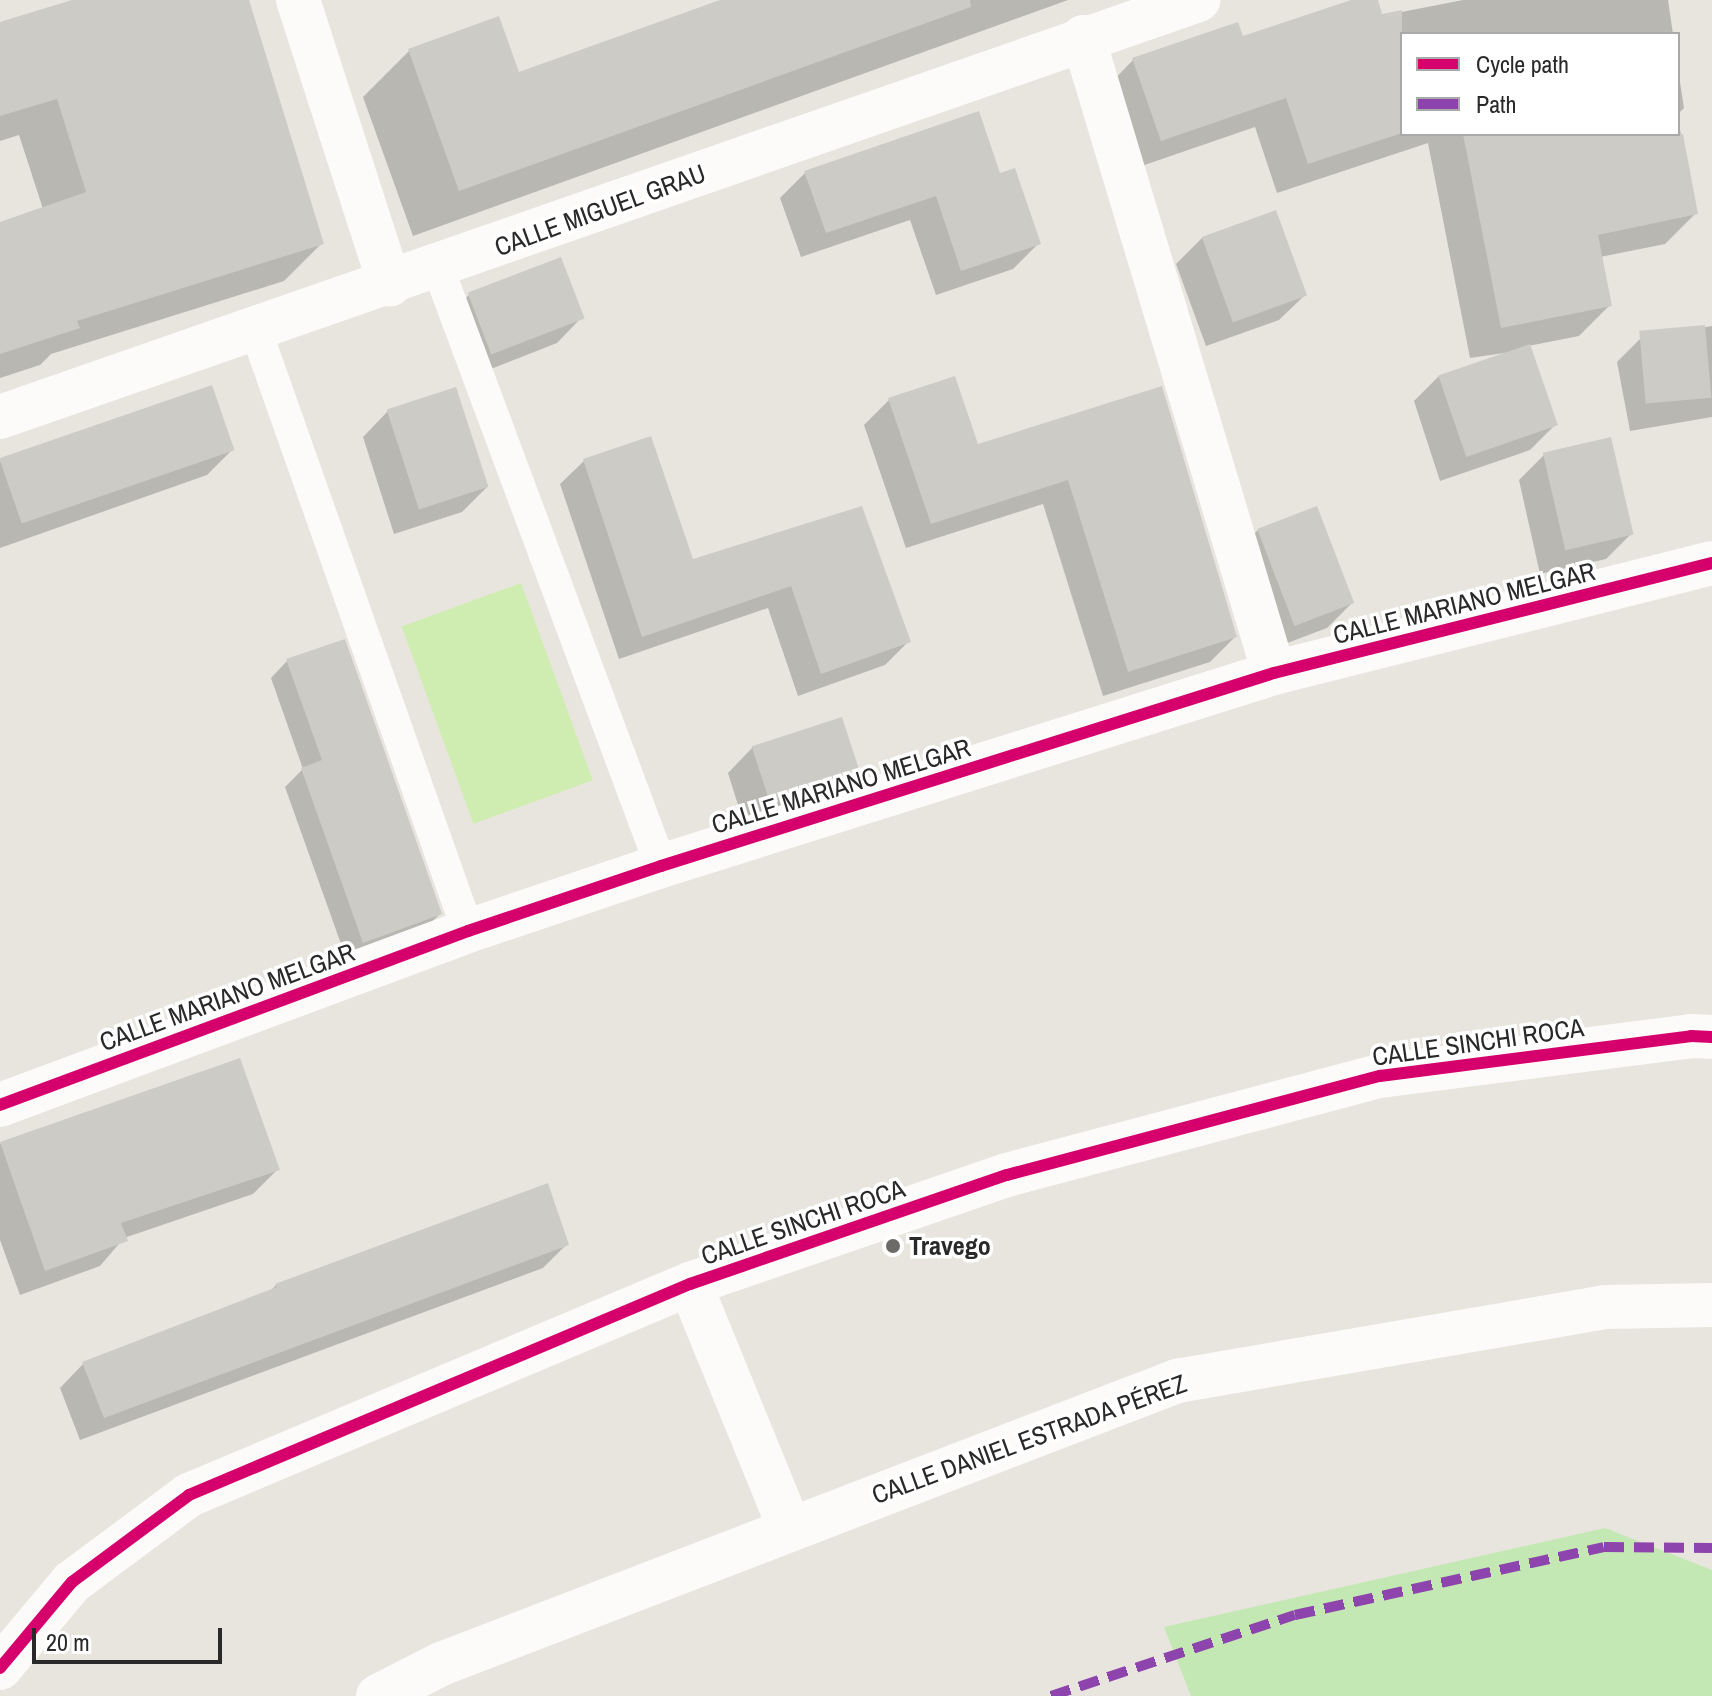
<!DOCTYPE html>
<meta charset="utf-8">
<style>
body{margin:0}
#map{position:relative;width:1712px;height:1696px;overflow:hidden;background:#e8e5de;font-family:"Archivo Narrow",sans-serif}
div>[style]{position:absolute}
.green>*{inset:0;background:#c3e8b3}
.pitch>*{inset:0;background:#cfedb0;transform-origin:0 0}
.shadow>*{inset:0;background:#0003}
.building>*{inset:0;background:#cdcbc5;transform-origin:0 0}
.service>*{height:32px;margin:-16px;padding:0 16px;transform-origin:16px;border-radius:16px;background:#fcfbfa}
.minor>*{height:44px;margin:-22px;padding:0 22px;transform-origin:22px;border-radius:22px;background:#fcfbfa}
.quiet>*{height:10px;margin-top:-5px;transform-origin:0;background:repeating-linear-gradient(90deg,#8e44ad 0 20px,transparent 0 30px)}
.cycleway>*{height:12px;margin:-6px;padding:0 6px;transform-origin:6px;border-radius:6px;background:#d6006c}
.dots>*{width:22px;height:22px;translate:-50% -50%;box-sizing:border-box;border:4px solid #fff;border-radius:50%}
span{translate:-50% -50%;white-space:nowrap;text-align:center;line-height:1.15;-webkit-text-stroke:7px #fff;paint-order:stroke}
.street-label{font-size:26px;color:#292929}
.poi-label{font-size:26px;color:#292929;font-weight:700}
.left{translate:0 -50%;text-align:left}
.legend{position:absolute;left:1400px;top:32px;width:280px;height:104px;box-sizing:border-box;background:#fff;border:2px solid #a9a9a9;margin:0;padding:10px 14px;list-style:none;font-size:24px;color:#292929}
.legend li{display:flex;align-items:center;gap:16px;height:40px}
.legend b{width:40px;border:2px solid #a9a9a9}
.scale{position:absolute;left:32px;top:1628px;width:190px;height:36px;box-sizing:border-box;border:4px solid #292929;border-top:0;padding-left:10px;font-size:24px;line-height:28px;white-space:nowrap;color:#292929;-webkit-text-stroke:6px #fff;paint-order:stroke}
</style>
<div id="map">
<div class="green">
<div style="clip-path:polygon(1605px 1528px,1712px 1570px,1712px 1696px,1191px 1696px,1164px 1627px)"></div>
</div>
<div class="pitch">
<div style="left:521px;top:583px;width:210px;height:127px;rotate:70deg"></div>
</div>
<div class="shadow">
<div style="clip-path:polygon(79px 0,247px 0,322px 243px,284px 281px,51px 354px,40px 365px,0 378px,0 224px,43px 209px,19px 135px,0 141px,0 25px)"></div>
<div style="clip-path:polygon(726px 0,1068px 0,413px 236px,363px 97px,409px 51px,518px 75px)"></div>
<div style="clip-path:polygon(1358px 0,1375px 0,1381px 16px,1463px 0,1668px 0,1673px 34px,1402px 34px,1402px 134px,1678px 134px,1678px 118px,1695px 214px,1665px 244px,1600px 257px,1610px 305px,1579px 336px,1528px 346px,1555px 425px,1530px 450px,1440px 481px,1414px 401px,1439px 376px,1511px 352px,1470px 358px,1428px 143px,1277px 193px,1255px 127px,1130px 170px,1103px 91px,1133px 60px,1242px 39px)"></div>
<div style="clip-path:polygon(1678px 69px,1684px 108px,1678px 114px)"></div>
<div style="clip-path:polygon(805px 173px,999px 175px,1039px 243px,1013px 269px,936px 295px,910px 220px,801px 257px,780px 198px)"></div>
<div style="clip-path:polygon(1275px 212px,1305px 295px,1279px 320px,1206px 346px,1176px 264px,1202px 238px)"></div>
<div style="clip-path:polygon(469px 295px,582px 317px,557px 343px,465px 379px,444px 320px)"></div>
<div style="clip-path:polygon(1712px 326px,1712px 417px,1630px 431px,1617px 362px,1641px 338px)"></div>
<div style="clip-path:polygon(1160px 388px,1235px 637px,1210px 662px,1103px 696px,1043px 504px,906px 548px,864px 425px,889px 400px,977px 446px)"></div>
<div style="clip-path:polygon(388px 411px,487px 487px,462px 512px,394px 534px,363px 437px)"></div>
<div style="clip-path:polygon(232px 450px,207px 475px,0 548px,0 462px)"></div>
<div style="clip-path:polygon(1544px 455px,1631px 534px,1606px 559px,1540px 574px,1519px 480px)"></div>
<div style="clip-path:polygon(584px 461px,692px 562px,861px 508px,909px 641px,885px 665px,798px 696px,768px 608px,619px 659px,560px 484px)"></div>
<div style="clip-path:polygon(1258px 530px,1352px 603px,1327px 628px,1263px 652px,1232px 555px)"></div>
<div style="clip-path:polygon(287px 661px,440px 914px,423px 930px,346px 958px,285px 787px,303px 769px,271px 678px)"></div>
<div style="clip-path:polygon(753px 747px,857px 770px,832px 795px,744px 824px,728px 773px)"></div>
<div style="clip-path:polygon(239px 1060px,278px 1169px,253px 1194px,124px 1238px,100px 1266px,20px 1295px,0 1240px,0 1144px)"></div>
<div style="clip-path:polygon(567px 1244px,543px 1268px,80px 1440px,60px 1388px,83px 1364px,269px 1293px,276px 1285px)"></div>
</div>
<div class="building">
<div style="clip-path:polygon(72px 0,249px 0,324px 244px,77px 321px,80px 328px,0 354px,0 222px,86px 192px,57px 99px,0 116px,0 22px)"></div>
<div style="clip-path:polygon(720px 0,970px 0,971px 7px,459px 191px,408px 49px,499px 16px,519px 72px)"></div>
<div style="clip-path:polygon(1351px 0,1378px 0,1382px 14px,1402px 10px,1402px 133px,1308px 164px,1286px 98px,1161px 141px,1132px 58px,1238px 22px,1243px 36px)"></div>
<div style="clip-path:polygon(979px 111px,1000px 173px,1015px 168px,1041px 244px,961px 271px,936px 196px,826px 233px,804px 171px)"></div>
<div style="clip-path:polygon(1463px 134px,1683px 134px,1698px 214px,1598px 235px,1612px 306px,1501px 328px)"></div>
<div style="left:1276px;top:210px;width:91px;height:79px;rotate:70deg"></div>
<div style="left:561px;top:257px;width:66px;height:100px;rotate:69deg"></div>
<div style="left:1705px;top:325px;width:73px;height:66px;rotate:85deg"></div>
<div style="left:1530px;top:344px;width:86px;height:97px;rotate:71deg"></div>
<div style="clip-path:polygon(955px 376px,978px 444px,1162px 386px,1237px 637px,1128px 672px,1068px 480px,931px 524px,888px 398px)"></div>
<div style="left:212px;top:385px;width:69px;height:225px;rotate:71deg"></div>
<div style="left:456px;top:387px;width:105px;height:73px;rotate:72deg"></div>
<div style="clip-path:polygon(651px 436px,693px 559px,862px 506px,911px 642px,821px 674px,791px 586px,642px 637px,583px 459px)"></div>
<div style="left:1611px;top:437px;width:100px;height:70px;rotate:77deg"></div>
<div style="left:1317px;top:506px;width:104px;height:64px;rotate:69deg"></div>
<div style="clip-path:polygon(345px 639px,442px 914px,363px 943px,301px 768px,322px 760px,286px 659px)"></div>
<div style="left:842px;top:717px;width:57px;height:95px;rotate:72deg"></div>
<div style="clip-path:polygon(240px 1058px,280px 1170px,121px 1223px,128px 1241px,45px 1271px,0 1142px)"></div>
<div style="clip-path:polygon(548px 1183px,569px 1245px,104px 1418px,82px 1362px,277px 1287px,275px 1284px)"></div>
</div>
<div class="service">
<div style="left:438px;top:268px;width:638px;rotate:69.55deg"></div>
<div style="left:256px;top:331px;width:636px;rotate:70.54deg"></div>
</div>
<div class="minor">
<div style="left:298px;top:0;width:299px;rotate:72.1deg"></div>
<div style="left:1083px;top:37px;width:664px;rotate:73.28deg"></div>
<div style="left:0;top:417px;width:1269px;rotate:-19.19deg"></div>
<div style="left:0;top:1105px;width:499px;rotate:-20.4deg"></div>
<div style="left:468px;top:931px;width:204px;rotate:-18.6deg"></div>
<div style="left:661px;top:866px;width:643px;rotate:-17.48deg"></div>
<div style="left:1274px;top:673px;width:452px;rotate:-14.1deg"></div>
<div style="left:690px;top:1284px;width:261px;rotate:67.8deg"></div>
<div style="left:0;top:1668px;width:112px;rotate:-50.1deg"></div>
<div style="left:72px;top:1582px;width:146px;rotate:-36.6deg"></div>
<div style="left:189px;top:1495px;width:544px;rotate:-22.84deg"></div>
<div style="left:690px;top:1284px;width:335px;rotate:-19deg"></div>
<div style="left:1007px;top:1175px;width:386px;rotate:-14.9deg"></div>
<div style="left:1380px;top:1076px;width:314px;rotate:-7.3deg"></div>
<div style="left:1691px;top:1036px;width:21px;rotate:3deg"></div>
<div style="left:378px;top:1696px;width:71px;rotate:-26.9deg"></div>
<div style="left:441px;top:1664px;width:789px;rotate:-21.03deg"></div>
<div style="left:1177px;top:1381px;width:434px;rotate:-9.8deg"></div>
<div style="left:1605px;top:1307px;width:107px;rotate:-1.1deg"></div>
</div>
<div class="quiet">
<div style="left:1051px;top:1696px;width:257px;rotate:-18.4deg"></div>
<div style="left:1295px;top:1615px;width:316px;rotate:-12.4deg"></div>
<div style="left:1604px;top:1547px;width:108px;rotate:0.5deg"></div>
</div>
<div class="cycleway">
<div style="left:0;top:1105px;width:499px;rotate:-20.4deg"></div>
<div style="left:468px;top:931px;width:204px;rotate:-18.6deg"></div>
<div style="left:661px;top:866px;width:643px;rotate:-17.48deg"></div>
<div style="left:1274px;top:673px;width:452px;rotate:-14.1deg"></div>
<div style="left:0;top:1668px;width:112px;rotate:-50.1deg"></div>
<div style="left:72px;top:1582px;width:146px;rotate:-36.6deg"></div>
<div style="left:189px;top:1495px;width:544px;rotate:-22.84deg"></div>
<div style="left:690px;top:1284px;width:335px;rotate:-19deg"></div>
<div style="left:1007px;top:1175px;width:386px;rotate:-14.9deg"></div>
<div style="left:1380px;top:1076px;width:314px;rotate:-7.3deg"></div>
<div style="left:1691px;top:1036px;width:21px;rotate:3deg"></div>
</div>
<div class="dots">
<div style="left:893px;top:1246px;background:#6c6b68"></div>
</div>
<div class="street-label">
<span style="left:600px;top:210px;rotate:-20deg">CALLE MIGUEL GRAU</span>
<span style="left:1464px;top:603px;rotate:-14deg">CALLE MARIANO MELGAR</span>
<span style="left:841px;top:786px;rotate:-17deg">CALLE MARIANO MELGAR</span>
<span style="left:227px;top:997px;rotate:-20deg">CALLE MARIANO MELGAR</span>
<span style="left:1478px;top:1042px;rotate:-8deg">CALLE SINCHI ROCA</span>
<span style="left:803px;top:1222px;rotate:-19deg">CALLE SINCHI ROCA</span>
<span style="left:1029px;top:1439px;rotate:-20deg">CALLE DANIEL ESTRADA PÉREZ</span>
</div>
<div class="poi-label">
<span class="left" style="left:909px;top:1246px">Travego</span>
</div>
<ul class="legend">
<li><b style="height:10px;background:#d6006c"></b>Cycle path</li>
<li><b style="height:10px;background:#8e44ad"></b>Path</li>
</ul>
<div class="scale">20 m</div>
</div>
